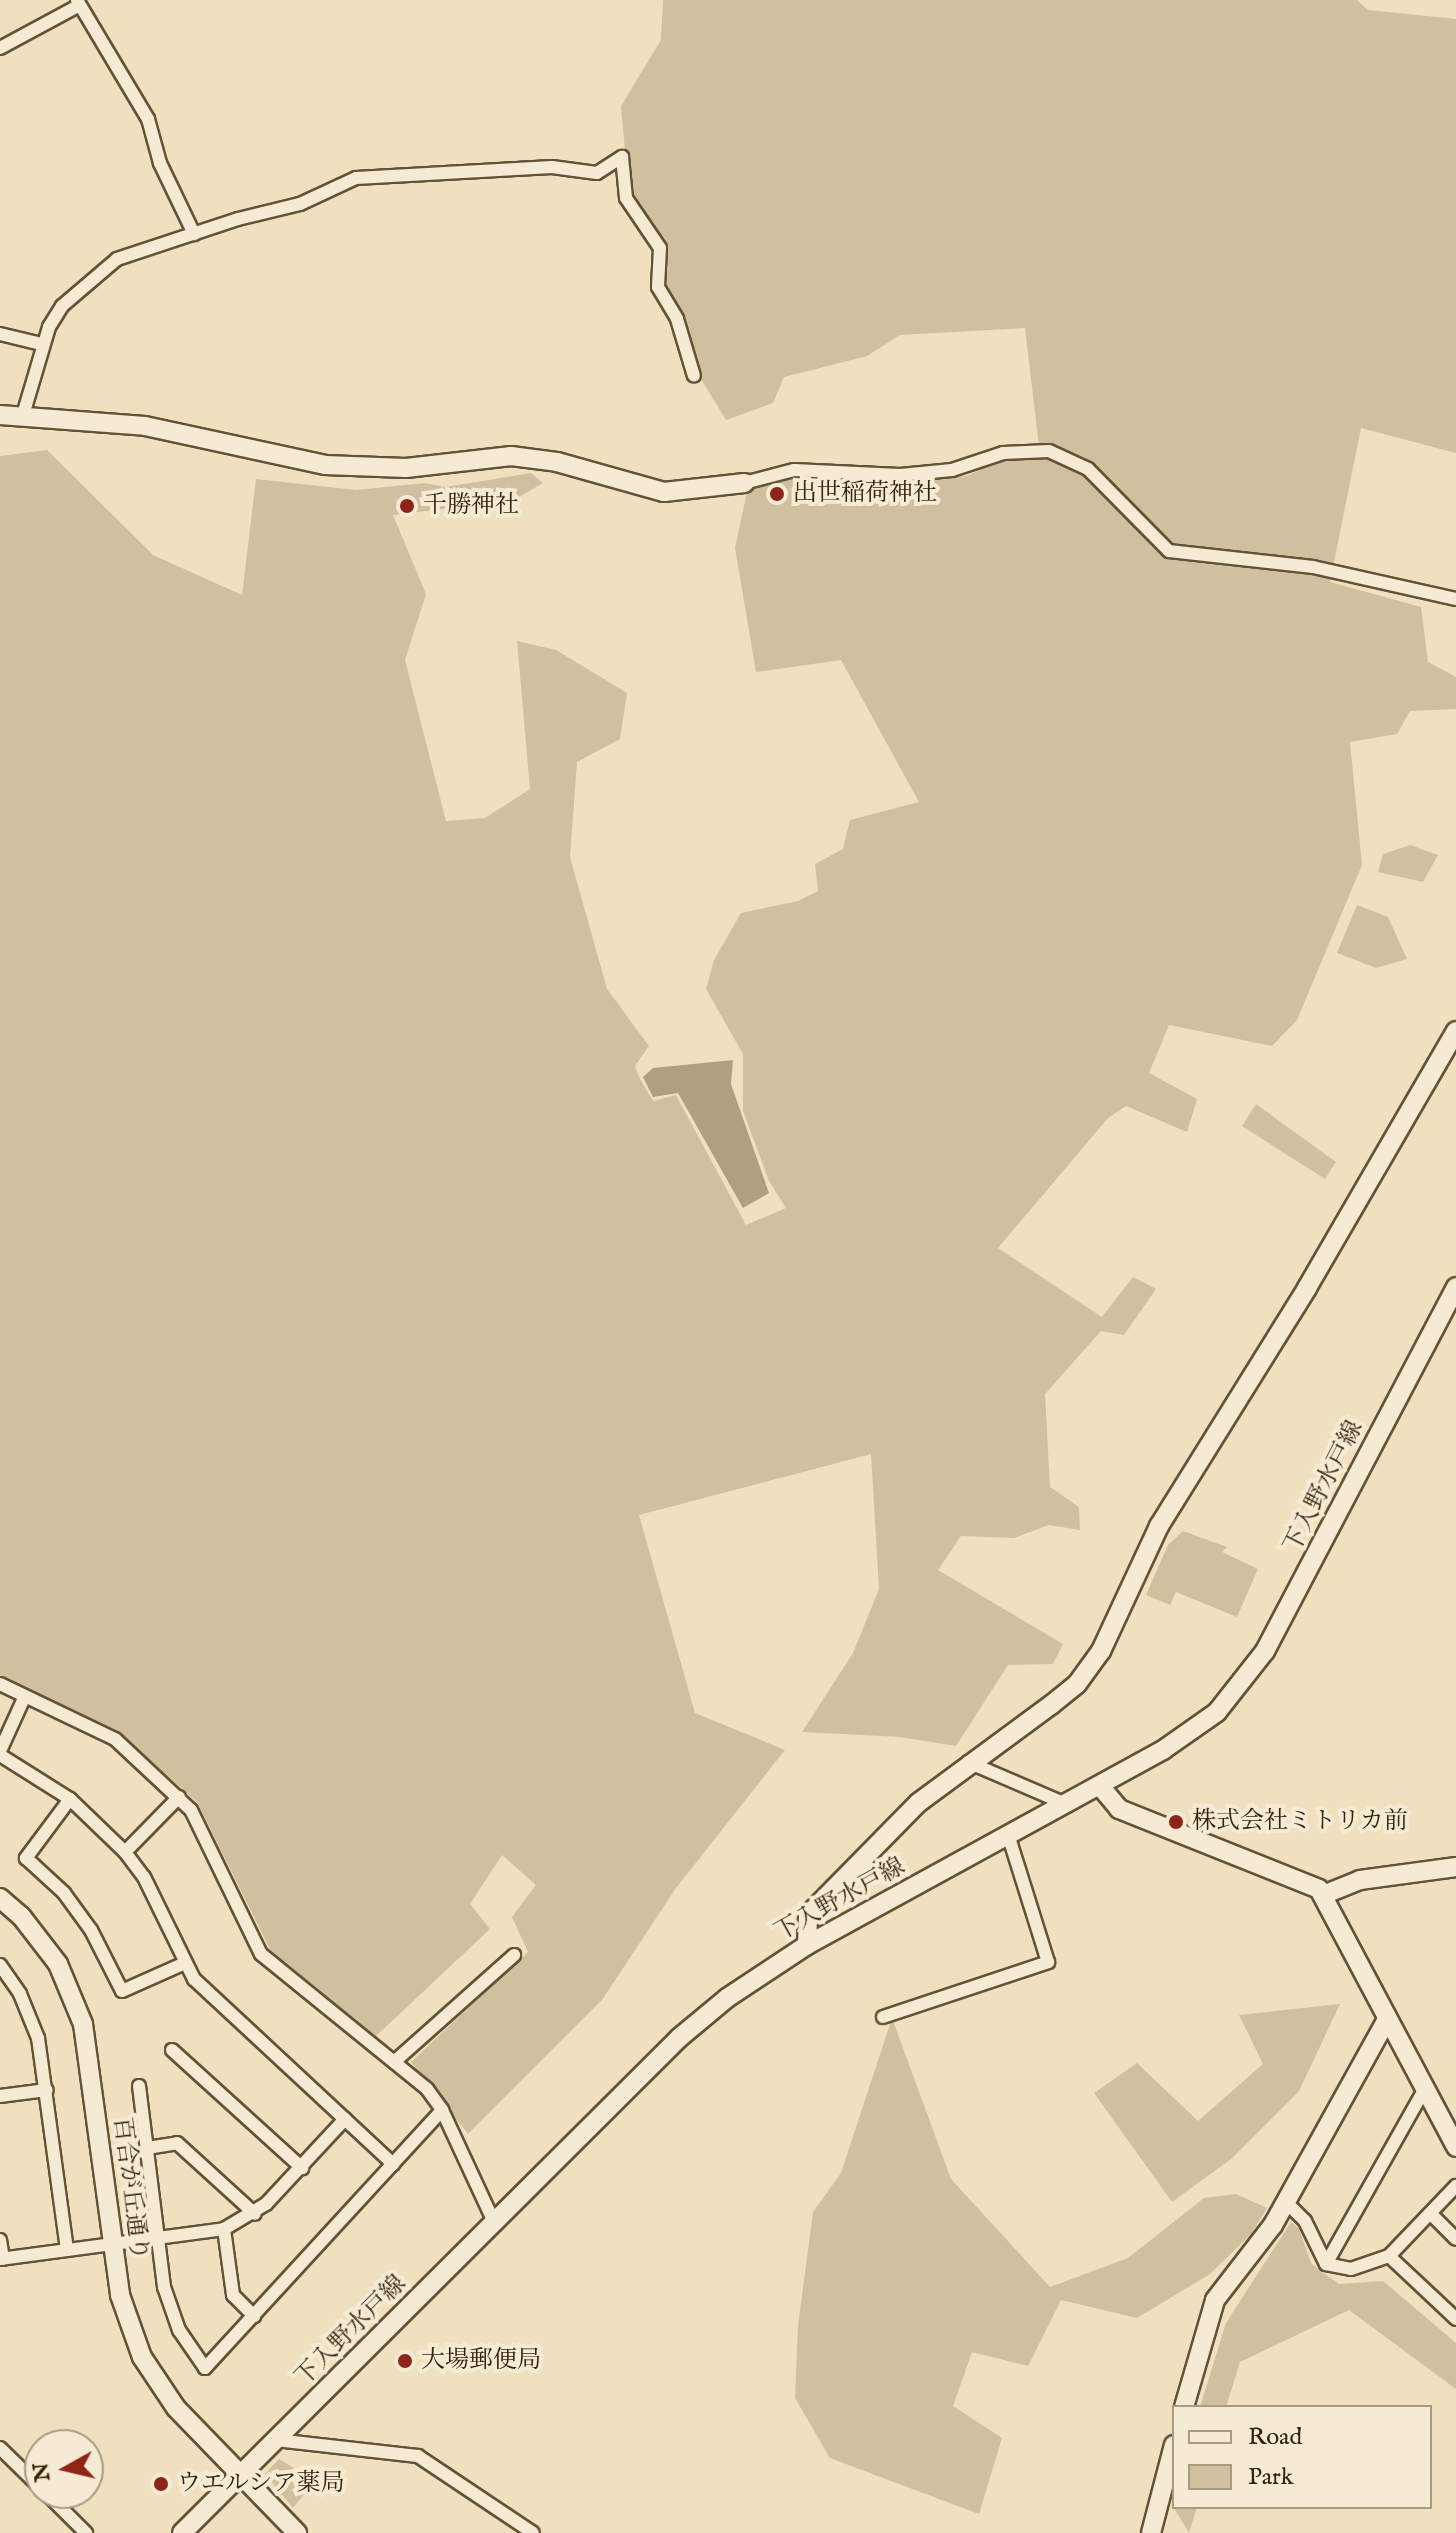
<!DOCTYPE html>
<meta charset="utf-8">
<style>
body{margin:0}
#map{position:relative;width:1456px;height:2533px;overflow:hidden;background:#f0e0bd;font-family:"IM FELL English","Noto Serif JP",serif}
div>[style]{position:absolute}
.green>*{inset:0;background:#d0c09e}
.water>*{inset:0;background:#b0a080}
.roads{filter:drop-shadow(2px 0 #645236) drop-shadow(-2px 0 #645236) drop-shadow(0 2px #645236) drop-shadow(0 -2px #645236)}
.street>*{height:12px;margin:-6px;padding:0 6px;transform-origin:6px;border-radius:6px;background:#f5ebd4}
.secondary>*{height:18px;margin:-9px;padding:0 9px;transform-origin:9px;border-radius:9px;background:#f5ebd4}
.dots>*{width:22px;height:22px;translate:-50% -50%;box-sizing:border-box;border:4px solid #f5ebd4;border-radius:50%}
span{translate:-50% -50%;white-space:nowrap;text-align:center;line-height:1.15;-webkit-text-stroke:8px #f5ebd4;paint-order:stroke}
.poi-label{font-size:24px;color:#352309}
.left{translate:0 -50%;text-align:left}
.street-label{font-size:24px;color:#352309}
.legend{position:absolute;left:1172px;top:2405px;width:260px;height:104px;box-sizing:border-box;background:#f5ebd4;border:2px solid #a89b83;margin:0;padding:10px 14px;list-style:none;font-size:24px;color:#352309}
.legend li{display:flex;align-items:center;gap:16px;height:40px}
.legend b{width:40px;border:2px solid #a89b83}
.north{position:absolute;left:24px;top:2429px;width:80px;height:80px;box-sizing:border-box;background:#f5ebd4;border:2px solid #a89b83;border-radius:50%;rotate:262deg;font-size:22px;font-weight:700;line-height:32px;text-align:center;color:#352309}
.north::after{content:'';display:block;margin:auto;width:28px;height:36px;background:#8f2418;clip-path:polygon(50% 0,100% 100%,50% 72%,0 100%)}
</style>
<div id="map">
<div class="green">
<div style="clip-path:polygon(663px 0,1357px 0,1368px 10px,1456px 19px,1456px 453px,1361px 428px,1330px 582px,1421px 607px,1428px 662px,1456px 677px,1456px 709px,1410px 711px,1397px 734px,1350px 742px,1362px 865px,1297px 1020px,1272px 1046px,1169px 1025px,1149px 1073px,1197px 1099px,1187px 1132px,1126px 1106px,1108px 1118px,998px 1248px,1102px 1317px,1133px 1277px,1156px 1289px,1124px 1335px,1101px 1331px,1045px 1394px,1050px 1487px,1079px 1507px,1080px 1530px,1049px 1525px,1014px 1538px,961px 1536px,938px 1570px,1063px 1644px,1053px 1664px,1008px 1665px,956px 1746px,900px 1737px,802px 1732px,853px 1653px,879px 1589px,871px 1454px,639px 1515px,695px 1713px,785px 1750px,676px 1888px,602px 2000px,468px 2134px,411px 2062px,528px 1952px,512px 1917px,536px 1885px,502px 1855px,470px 1904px,490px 1929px,376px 2036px,271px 1951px,197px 1802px,125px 1738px,0 1675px,0 456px,47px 450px,153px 555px,242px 595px,256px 479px,356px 490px,425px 483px,445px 487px,531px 473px,543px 483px,512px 501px,393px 515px,426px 594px,405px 660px,446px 821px,485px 818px,530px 789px,517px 641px,556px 650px,627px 693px,620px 739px,577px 762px,570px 857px,607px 989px,649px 1046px,635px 1066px,640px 1079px,653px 1101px,676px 1095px,746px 1225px,786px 1208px,769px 1181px,743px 1111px,743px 1054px,706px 989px,714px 960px,741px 913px,798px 901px,818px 891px,815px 864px,843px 849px,850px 820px,919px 802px,841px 660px,756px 672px,735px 548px,747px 492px,780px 478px,877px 482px,967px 476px,1003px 459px,1040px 455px,1025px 328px,900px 335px,867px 356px,784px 377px,773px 403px,726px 420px,695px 369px,664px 289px,665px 247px,633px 201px,628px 185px,621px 106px,661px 40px)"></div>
<div style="clip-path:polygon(1410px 845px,1438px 855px,1423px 882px,1378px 872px,1383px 854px)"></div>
<div style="clip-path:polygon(1357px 905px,1388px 917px,1407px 959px,1376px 968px,1337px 953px)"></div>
<div style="clip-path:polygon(1256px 1104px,1336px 1162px,1325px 1179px,1242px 1126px)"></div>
<div style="clip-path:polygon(1183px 1531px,1227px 1547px,1222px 1552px,1258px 1569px,1237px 1617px,1176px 1592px,1170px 1605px,1146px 1595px,1168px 1545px)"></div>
<div style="clip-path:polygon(1340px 2004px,1299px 2091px,1231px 2159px,1172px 2202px,1094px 2093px,1137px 2063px,1198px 2121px,1263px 2064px,1239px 2015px)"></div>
<div style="clip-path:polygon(892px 2018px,951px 2179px,1050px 2287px,1128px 2258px,1204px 2198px,1236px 2194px,1267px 2208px,1251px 2234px,1210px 2274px,1137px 2318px,1061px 2300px,1028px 2366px,972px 2352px,953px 2406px,1002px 2438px,979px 2514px,830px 2458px,795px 2398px,798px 2326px,813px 2212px,841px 2173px)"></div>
<div style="clip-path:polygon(1291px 2222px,1299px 2229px,1311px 2263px,1323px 2273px,1339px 2284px,1383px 2281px,1456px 2343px,1456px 2389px,1349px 2310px,1240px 2362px,1226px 2407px,1200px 2407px,1226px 2323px)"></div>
<div style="clip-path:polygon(279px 2459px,315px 2481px,293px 2508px,265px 2474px)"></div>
<div style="clip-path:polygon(1174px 2499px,1174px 2507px,1197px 2507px,1189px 2533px,1172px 2505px)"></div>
</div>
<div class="water">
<div style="clip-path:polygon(733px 1060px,731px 1084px,769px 1193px,743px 1208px,678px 1093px,653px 1097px,643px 1077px,653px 1068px)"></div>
</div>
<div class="roads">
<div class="street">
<div style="left:77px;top:0;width:139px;rotate:59.2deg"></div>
<div style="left:148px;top:119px;width:46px;rotate:74.7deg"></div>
<div style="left:160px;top:163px;width:79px;rotate:64.4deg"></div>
<div style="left:0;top:48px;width:89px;rotate:-28.3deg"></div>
<div style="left:0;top:334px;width:42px;rotate:13.7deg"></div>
<div style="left:23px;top:415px;width:92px;rotate:-73.5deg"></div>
<div style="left:49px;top:327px;width:25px;rotate:-58deg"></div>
<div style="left:62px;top:306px;width:72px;rotate:-40.5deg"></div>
<div style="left:117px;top:259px;width:127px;rotate:-18.3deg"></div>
<div style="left:238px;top:219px;width:64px;rotate:-13.6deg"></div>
<div style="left:300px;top:204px;width:62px;rotate:-24.9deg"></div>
<div style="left:356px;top:178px;width:196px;rotate:-3.2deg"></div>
<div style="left:552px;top:167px;width:45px;rotate:7.6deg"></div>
<div style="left:597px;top:173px;width:30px;rotate:-33deg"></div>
<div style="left:622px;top:157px;width:41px;rotate:84.4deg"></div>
<div style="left:626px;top:198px;width:60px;rotate:55.8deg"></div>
<div style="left:660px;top:248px;width:39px;rotate:93deg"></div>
<div style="left:658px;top:287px;width:37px;rotate:59deg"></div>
<div style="left:677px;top:319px;width:59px;rotate:73.4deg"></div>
<div style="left:744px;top:483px;width:52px;rotate:-14.6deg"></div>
<div style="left:794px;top:470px;width:106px;rotate:2.7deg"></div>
<div style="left:900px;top:475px;width:52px;rotate:-5.5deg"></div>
<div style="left:952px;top:470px;width:54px;rotate:-18.4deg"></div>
<div style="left:1003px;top:453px;width:46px;rotate:-2.5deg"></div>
<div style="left:1049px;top:451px;width:43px;rotate:24.8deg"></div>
<div style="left:1088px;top:469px;width:115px;rotate:45.4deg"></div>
<div style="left:1169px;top:551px;width:145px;rotate:6.3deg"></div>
<div style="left:1313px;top:567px;width:147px;rotate:12.6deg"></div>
<div style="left:0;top:1684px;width:127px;rotate:25.6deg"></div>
<div style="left:115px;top:1739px;width:104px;rotate:43.1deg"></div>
<div style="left:191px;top:1810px;width:160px;rotate:64.1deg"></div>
<div style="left:261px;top:1954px;width:214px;rotate:39.1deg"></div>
<div style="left:427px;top:2089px;width:26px;rotate:54deg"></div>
<div style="left:442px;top:2110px;width:123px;rotate:65.1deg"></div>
<div style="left:0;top:1751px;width:60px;rotate:-65.6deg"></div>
<div style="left:0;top:1755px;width:83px;rotate:32.2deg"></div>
<div style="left:70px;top:1799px;width:76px;rotate:43.9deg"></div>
<div style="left:125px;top:1852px;width:31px;rotate:53deg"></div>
<div style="left:144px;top:1877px;width:114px;rotate:63.9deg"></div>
<div style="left:194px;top:1979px;width:272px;rotate:42.9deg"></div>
<div style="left:968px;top:1762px;width:107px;rotate:23.2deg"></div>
<div style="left:70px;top:1799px;width:74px;rotate:126.7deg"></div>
<div style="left:26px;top:1858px;width:52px;rotate:42.6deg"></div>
<div style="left:64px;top:1893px;width:46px;rotate:53.9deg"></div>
<div style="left:91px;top:1930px;width:68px;rotate:63.1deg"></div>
<div style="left:122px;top:1991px;width:67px;rotate:-23.9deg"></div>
<div style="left:125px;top:1852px;width:77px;rotate:-45.5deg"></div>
<div style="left:0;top:1965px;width:35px;rotate:55deg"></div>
<div style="left:20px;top:1994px;width:48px;rotate:67.8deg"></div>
<div style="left:38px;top:2038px;width:214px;rotate:82.2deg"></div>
<div style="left:883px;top:2017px;width:174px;rotate:-18.4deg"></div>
<div style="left:1048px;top:1962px;width:134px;rotate:-107.4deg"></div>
<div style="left:172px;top:2050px;width:176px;rotate:42.2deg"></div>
<div style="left:394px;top:2062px;width:161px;rotate:-41.7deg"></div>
<div style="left:139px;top:2086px;width:203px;rotate:82.9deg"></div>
<div style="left:164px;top:2287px;width:46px;rotate:70.8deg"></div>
<div style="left:179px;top:2330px;width:46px;rotate:55.6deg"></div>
<div style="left:205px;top:2368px;width:350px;rotate:-47.4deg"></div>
<div style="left:0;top:2096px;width:47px;rotate:-7.3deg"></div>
<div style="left:147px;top:2148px;width:30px;rotate:-9deg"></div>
<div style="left:177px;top:2143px;width:105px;rotate:42.3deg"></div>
<div style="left:1285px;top:2201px;width:28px;rotate:45deg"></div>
<div style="left:1305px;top:2221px;width:48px;rotate:64deg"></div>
<div style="left:1326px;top:2264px;width:25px;rotate:11deg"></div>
<div style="left:1351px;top:2269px;width:40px;rotate:-18.9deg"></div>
<div style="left:1389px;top:2256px;width:97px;rotate:-46.3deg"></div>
<div style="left:1431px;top:2214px;width:35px;rotate:45deg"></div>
<div style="left:224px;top:2229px;width:67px;rotate:82.2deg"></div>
<div style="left:233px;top:2295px;width:30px;rotate:45deg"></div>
<div style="left:0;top:2240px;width:19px;rotate:81deg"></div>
<div style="left:1389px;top:2256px;width:92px;rotate:43.2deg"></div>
<div style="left:0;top:2259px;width:226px;rotate:-7.6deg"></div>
<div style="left:224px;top:2229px;width:49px;rotate:-30.8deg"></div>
<div style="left:266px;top:2204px;width:116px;rotate:-47.1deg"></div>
<div style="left:1326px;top:2264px;width:197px;rotate:-60.6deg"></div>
<div style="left:275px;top:2440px;width:144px;rotate:6.4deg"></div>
<div style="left:418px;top:2456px;width:138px;rotate:33.8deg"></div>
<div style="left:0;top:2448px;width:56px;rotate:44.3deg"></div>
<div style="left:46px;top:2493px;width:57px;rotate:45deg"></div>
</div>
<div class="secondary">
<div style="left:0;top:415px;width:145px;rotate:4.3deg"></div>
<div style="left:145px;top:426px;width:184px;rotate:12.2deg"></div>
<div style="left:325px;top:465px;width:81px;rotate:2.1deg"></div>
<div style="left:406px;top:468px;width:106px;rotate:-6.5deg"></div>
<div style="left:511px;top:456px;width:46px;rotate:7.4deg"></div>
<div style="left:557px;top:462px;width:111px;rotate:15.7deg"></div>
<div style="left:664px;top:492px;width:81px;rotate:-6.4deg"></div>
<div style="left:1100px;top:1786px;width:30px;rotate:50deg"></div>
<div style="left:1119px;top:1809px;width:215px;rotate:21.8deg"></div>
<div style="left:1319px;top:1889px;width:292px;rotate:62deg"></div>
<div style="left:1323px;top:1895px;width:40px;rotate:-22deg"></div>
<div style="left:1360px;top:1880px;width:97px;rotate:-7.7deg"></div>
<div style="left:0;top:1898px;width:28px;rotate:41deg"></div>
<div style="left:21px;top:1916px;width:61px;rotate:52.4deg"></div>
<div style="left:58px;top:1964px;width:65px;rotate:67.4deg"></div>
<div style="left:83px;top:2024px;width:274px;rotate:82.2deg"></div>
<div style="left:120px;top:2295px;width:66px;rotate:70.5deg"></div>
<div style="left:142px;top:2357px;width:61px;rotate:56.3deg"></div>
<div style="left:176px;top:2408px;width:174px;rotate:45.9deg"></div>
<div style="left:807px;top:1945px;width:30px;rotate:-88deg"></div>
<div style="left:808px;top:1915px;width:157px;rotate:-45.5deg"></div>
<div style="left:918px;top:1803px;width:165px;rotate:-36.4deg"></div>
<div style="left:1051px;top:1705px;width:33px;rotate:-39deg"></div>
<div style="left:1077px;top:1684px;width:41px;rotate:-54deg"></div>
<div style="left:1101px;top:1651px;width:138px;rotate:-65.1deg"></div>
<div style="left:1159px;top:1526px;width:280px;rotate:-58.1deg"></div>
<div style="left:1307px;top:1288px;width:297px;rotate:-59.9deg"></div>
<div style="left:1184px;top:2407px;width:111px;rotate:-73.8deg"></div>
<div style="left:1215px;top:2300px;width:95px;rotate:-52.3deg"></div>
<div style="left:1273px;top:2225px;width:233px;rotate:-61deg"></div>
<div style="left:182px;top:2533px;width:701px;rotate:-44.88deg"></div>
<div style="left:679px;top:2038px;width:62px;rotate:-39.8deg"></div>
<div style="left:727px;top:1998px;width:96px;rotate:-33.5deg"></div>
<div style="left:807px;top:1945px;width:406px;rotate:-28.7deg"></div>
<div style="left:1163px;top:1750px;width:66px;rotate:-35.1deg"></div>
<div style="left:1217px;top:1712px;width:78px;rotate:-51.8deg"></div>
<div style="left:1265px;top:1651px;width:411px;rotate:-62.3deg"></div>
<div style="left:1151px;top:2533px;width:91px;rotate:-75.4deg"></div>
</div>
</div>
<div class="dots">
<div style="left:777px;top:494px;background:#8f2418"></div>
<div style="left:407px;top:506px;background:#8f2418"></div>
<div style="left:1176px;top:1822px;background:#8f2418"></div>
<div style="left:405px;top:2361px;background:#8f2418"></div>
<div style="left:161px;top:2484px;background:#8f2418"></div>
</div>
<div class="poi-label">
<span class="left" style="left:793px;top:494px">出世稲荷神社</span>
<span class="left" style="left:423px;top:506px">千勝神社</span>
<span class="left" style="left:1192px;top:1822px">株式会社ミトリカ前</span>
<span class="left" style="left:421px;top:2361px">大場郵便局</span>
<span class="left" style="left:177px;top:2484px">ウエルシア薬局</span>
</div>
<div class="street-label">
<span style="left:1324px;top:1487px;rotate:-63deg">下入野水戸線</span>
<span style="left:840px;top:1900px;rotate:-29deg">下入野水戸線</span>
<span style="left:130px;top:2189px;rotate:83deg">百合が丘通り</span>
<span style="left:351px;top:2331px;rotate:-45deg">下入野水戸線</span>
</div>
<ul class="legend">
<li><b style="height:10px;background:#f5ebd4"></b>Road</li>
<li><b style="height:22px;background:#d0c09e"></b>Park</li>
</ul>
<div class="north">N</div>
</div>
